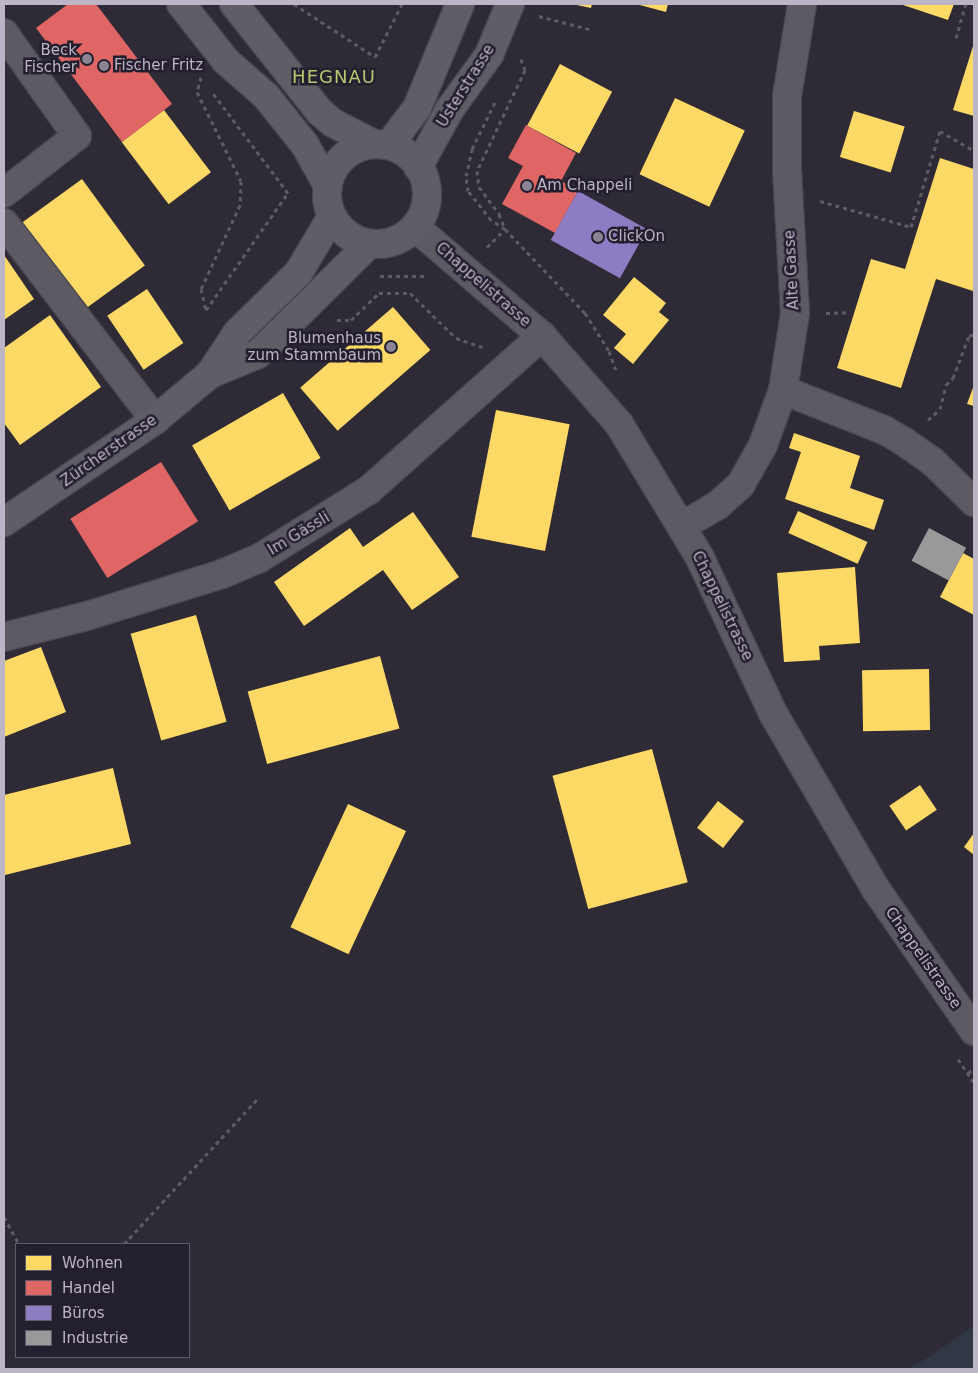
<!DOCTYPE html>
<meta charset="utf-8">
<style>
body{margin:0}
#map{position:relative;width:978px;height:1373px;overflow:hidden;background:#2e2a36;font-family:"DejaVu Sans",sans-serif}
div>[style]{position:absolute}
.green>*{inset:0;background:#313845}
.homes>*{inset:0;background:#ffd966;transform-origin:0 0}
.shops>*{inset:0;background:#e06666;transform-origin:0 0}
.offices>*{inset:0;background:#8e7cc3;transform-origin:0 0}
.industry>*{inset:0;background:#999;transform-origin:0 0}
.path>*{height:3px;margin-top:-1.5px;transform-origin:0;background:repeating-linear-gradient(90deg,#5d5b64 0 4px,transparent 0 8px)}
.roads{filter:drop-shadow(1px 0 #49464f) drop-shadow(-1px 0 #49464f) drop-shadow(0 1px #49464f) drop-shadow(0 -1px #49464f)}
.minor>*{height:28px;margin:-14px;padding:0 14px;transform-origin:14px;border-radius:14px;background:#5d5a64}
.major>*{height:28px;margin:-14px;padding:0 14px;transform-origin:14px;border-radius:14px;background:#5f5d65}
.major>.ring{margin:-14px;padding:0;box-sizing:content-box;background:none;border:28px solid #5f5d65;border-radius:50%}
.dots>*{width:14px;height:14px;translate:-50% -50%;box-sizing:border-box;border:2px solid #241f2f;border-radius:50%}
span{translate:-50% -50%;white-space:nowrap;text-align:center;line-height:1.15;-webkit-text-stroke:5px #241f2f;paint-order:stroke}
.poi-label{font-size:15px;color:#bbb5c6}
.right{translate:-100% -50%;text-align:right}
.left{translate:0 -50%;text-align:left}
.street-label{font-size:15px;color:#bbb5c6}
.quarter-label{font-size:18px;color:#b8c76f;letter-spacing:1px}
.frame{position:absolute;inset:0;border:5px solid #bbb5c6;pointer-events:none}
.legend{position:absolute;left:15px;top:1243px;width:175px;height:115px;box-sizing:border-box;background:#241f2f;border:1px solid #605b6b;margin:0;padding:6px 9px;list-style:none;font-size:15px;color:#bbb5c6}
.legend li{display:flex;align-items:center;gap:10px;height:25px}
.legend b{width:25px;border:1px solid #605b6b}
</style>
<div id="map">
<div class="green">
<div style="clip-path:polygon(974px 1326px,974px 1369px,908px 1369px,930px 1356px)"></div>
</div>
<div class="homes">
<div style="clip-path:polygon(572px 4px,592px 4px,591px 8px)"></div>
<div style="clip-path:polygon(636px 4px,668px 4px,666px 12px)"></div>
<div style="clip-path:polygon(900px 4px,954px 4px,948px 20px)"></div>
<div style="clip-path:polygon(974px 43px,974px 116px,953px 110px)"></div>
<div style="left:560px;top:64px;width:59px;height:70px;rotate:28deg"></div>
<div style="left:675px;top:98px;width:77px;height:84px;rotate:25deg"></div>
<div style="left:164px;top:110px;width:78px;height:53px;rotate:53deg"></div>
<div style="left:854px;top:111px;width:53px;height:48px;rotate:17deg"></div>
<div style="clip-path:polygon(940px 158px,974px 169px,973px 291px,936px 279px,901px 388px,837px 368px,871px 259px,905px 269px)"></div>
<div style="left:82px;top:179px;width:107px;height:82px;rotate:54deg"></div>
<div style="clip-path:polygon(4px 255px,34px 299px,4px 320px)"></div>
<div style="clip-path:polygon(634px 277px,666px 303px,659px 312px,669px 320px,633px 364px,614px 348px,626px 334px,603px 315px)"></div>
<div style="left:147px;top:289px;width:65px;height:48px;rotate:56deg"></div>
<div style="left:393px;top:307px;width:57px;height:123px;rotate:49deg"></div>
<div style="clip-path:polygon(50px 315px,101px 387px,20px 445px,4px 423px,4px 348px)"></div>
<div style="clip-path:polygon(974px 385px,974px 406px,967px 404px)"></div>
<div style="left:283px;top:393px;width:75px;height:105px;rotate:60deg"></div>
<div style="left:496px;top:410px;width:75px;height:129px;rotate:11deg"></div>
<div style="clip-path:polygon(794px 433px,860px 456px,850px 488px,884px 500px,874px 530px,785px 499px,801px 452px,789px 448px)"></div>
<div style="left:798px;top:511px;width:76px;height:24px;rotate:24deg"></div>
<div style="clip-path:polygon(413px 512px,459px 577px,412px 610px,383px 570px,304px 626px,274px 582px,350px 528px,363px 547px)"></div>
<div style="clip-path:polygon(963px 553px,974px 559px,974px 615px,940px 597px)"></div>
<div style="clip-path:polygon(855px 567px,860px 643px,819px 646px,820px 660px,784px 662px,777px 573px)"></div>
<div style="left:196px;top:615px;width:111px;height:68px;rotate:74deg"></div>
<div style="clip-path:polygon(41px 647px,66px 712px,4px 737px,4px 661px)"></div>
<div style="left:380px;top:656px;width:75px;height:137px;rotate:75deg"></div>
<div style="left:929px;top:669px;width:61px;height:67px;rotate:89deg"></div>
<div style="left:652px;top:749px;width:138px;height:103px;rotate:75deg"></div>
<div style="clip-path:polygon(113px 768px,131px 844px,5px 875px,4px 795px)"></div>
<div style="left:920px;top:785px;width:30px;height:37px;rotate:56deg"></div>
<div style="left:718px;top:801px;width:33px;height:34px;rotate:38deg"></div>
<div style="left:348px;top:804px;width:64px;height:136px;rotate:25deg"></div>
<div style="clip-path:polygon(974px 833px,974px 855px,964px 847px)"></div>
</div>
<div class="shops">
<div style="clip-path:polygon(68px 4px,96px 4px,172px 104px,122px 142px,36px 28px)"></div>
<div style="clip-path:polygon(526px 125px,576px 153px,561px 181px,578px 191px,555px 233px,502px 204px,523px 166px,508px 158px)"></div>
<div style="left:161px;top:462px;width:70px;height:107px;rotate:58deg"></div>
</div>
<div class="offices">
<div style="left:578px;top:191px;width:79px;height:56px;rotate:29deg"></div>
</div>
<div class="industry">
<div style="left:929px;top:528px;width:42px;height:37px;rotate:28deg"></div>
</div>
<div class="path">
<div style="left:294px;top:4px;width:97px;rotate:33.2deg"></div>
<div style="left:375px;top:57px;width:59px;rotate:-63deg"></div>
<div style="left:539px;top:16px;width:52px;rotate:14.6deg"></div>
<div style="left:956px;top:38px;width:35px;rotate:-74deg"></div>
<div style="left:521px;top:59px;width:12px;rotate:70deg"></div>
<div style="left:525px;top:70px;width:112px;rotate:115.4deg"></div>
<div style="left:477px;top:171px;width:16px;rotate:83deg"></div>
<div style="left:479px;top:187px;width:34px;rotate:53deg"></div>
<div style="left:499px;top:214px;width:16px;rotate:68deg"></div>
<div style="left:505px;top:229px;width:116px;rotate:46.4deg"></div>
<div style="left:585px;top:313px;width:45px;rotate:57.7deg"></div>
<div style="left:609px;top:351px;width:23px;rotate:70deg"></div>
<div style="left:201px;top:77px;width:16px;rotate:105deg"></div>
<div style="left:197px;top:92px;width:99px;rotate:63.7deg"></div>
<div style="left:241px;top:181px;width:24px;rotate:92deg"></div>
<div style="left:240px;top:205px;width:93px;rotate:114.9deg"></div>
<div style="left:201px;top:289px;width:22px;rotate:77deg"></div>
<div style="left:820px;top:201px;width:95px;rotate:15.9deg"></div>
<div style="left:911px;top:227px;width:100px;rotate:-73.2deg"></div>
<div style="left:940px;top:131px;width:39px;rotate:30deg"></div>
<div style="left:487px;top:247px;width:25px;rotate:-45deg"></div>
<div style="left:505px;top:229px;width:17px;rotate:-147deg"></div>
<div style="left:491px;top:220px;width:37px;rotate:-128deg"></div>
<div style="left:468px;top:191px;width:15px;rotate:-98deg"></div>
<div style="left:466px;top:176px;width:28px;rotate:-77deg"></div>
<div style="left:472px;top:149px;width:52px;rotate:-63.9deg"></div>
<div style="left:380px;top:276px;width:44px"></div>
<div style="left:206px;top:310px;width:143px;rotate:-55deg"></div>
<div style="left:288px;top:193px;width:125px;rotate:-126.9deg"></div>
<div style="left:826px;top:313px;width:24px;rotate:-2deg"></div>
<div style="left:337px;top:320px;width:14px"></div>
<div style="left:351px;top:320px;width:39px;rotate:-44deg"></div>
<div style="left:379px;top:293px;width:31px"></div>
<div style="left:410px;top:293px;width:64px;rotate:44.4deg"></div>
<div style="left:456px;top:338px;width:28px;rotate:19deg"></div>
<div style="left:928px;top:420px;width:16px;rotate:-43deg"></div>
<div style="left:940px;top:409px;width:25px;rotate:-76deg"></div>
<div style="left:946px;top:385px;width:10px;rotate:-45deg"></div>
<div style="left:953px;top:378px;width:45px;rotate:-69.1deg"></div>
<div style="left:969px;top:336px;width:5px;rotate:-22deg"></div>
<div style="left:958px;top:1059px;width:29px;rotate:56deg"></div>
<div style="left:968px;top:1073px;width:7px;rotate:-34deg"></div>
<div style="left:4px;top:1217px;width:31px;rotate:61deg"></div>
<div style="left:124px;top:1244px;width:200px;rotate:-47.4deg"></div>
</div>
<div class="roads">
<div class="minor">
<div style="left:4px;top:33px;width:126px;rotate:54.7deg"></div>
<div style="left:77px;top:136px;width:93px;rotate:142deg"></div>
<div style="left:4px;top:223px;width:248px;rotate:52.5deg"></div>
<div style="left:415px;top:227px;width:167px;rotate:40.6deg"></div>
<div style="left:542px;top:336px;width:117px;rotate:48.8deg"></div>
<div style="left:619px;top:424px;width:157px;rotate:58.8deg"></div>
<div style="left:700px;top:558px;width:174px;rotate:64.8deg"></div>
<div style="left:774px;top:715px;width:200px;rotate:59.7deg"></div>
<div style="left:875px;top:888px;width:174px;rotate:55.3deg"></div>
<div style="left:783px;top:390px;width:109px;rotate:21.6deg"></div>
<div style="left:884px;top:430px;width:22px;rotate:30deg"></div>
<div style="left:903px;top:441px;width:35px;rotate:35deg"></div>
<div style="left:932px;top:461px;width:59px;rotate:44.3deg"></div>
<div style="left:682px;top:526px;width:42px;rotate:-30.3deg"></div>
<div style="left:718px;top:505px;width:31px;rotate:-42deg"></div>
<div style="left:741px;top:484px;width:45px;rotate:-60.6deg"></div>
<div style="left:763px;top:445px;width:59px;rotate:-70deg"></div>
<div style="left:783px;top:390px;width:78px;rotate:-81.1deg"></div>
<div style="left:795px;top:313px;width:141px;rotate:-93.2deg"></div>
<div style="left:787px;top:172px;width:76px;rotate:-90deg"></div>
<div style="left:787px;top:96px;width:93px;rotate:-80.7deg"></div>
<div style="left:4px;top:637px;width:86px;rotate:-14.2deg"></div>
<div style="left:87px;top:616px;width:141px;rotate:-17.3deg"></div>
<div style="left:222px;top:574px;width:39px;rotate:-23deg"></div>
<div style="left:258px;top:559px;width:131px;rotate:-31.9deg"></div>
<div style="left:369px;top:490px;width:232px;rotate:-41.7deg"></div>
</div>
<div class="major">
<div style="left:181px;top:4px;width:73px;rotate:51.7deg"></div>
<div style="left:226px;top:61px;width:53px;rotate:41.2deg"></div>
<div style="left:266px;top:96px;width:63px;rotate:51.5deg"></div>
<div style="left:305px;top:145px;width:47px;rotate:60.7deg"></div>
<div style="left:234px;top:4px;width:138px;rotate:51.5deg"></div>
<div style="left:320px;top:112px;width:17px;rotate:40deg"></div>
<div style="left:333px;top:123px;width:46px;rotate:27.1deg"></div>
<div class="ring" style="left:327px;top:144px;width:72px;height:72px"></div>
<div style="left:389px;top:145px;width:46px;rotate:-52.9deg"></div>
<div style="left:417px;top:108px;width:113px;rotate:-67.5deg"></div>
<div style="left:418px;top:167px;width:66px;rotate:-61.1deg"></div>
<div style="left:450px;top:109px;width:67px;rotate:-54.2deg"></div>
<div style="left:489px;top:55px;width:55px;rotate:-67.6deg"></div>
<div style="left:210px;top:374px;width:49px;rotate:-56.6deg"></div>
<div style="left:237px;top:333px;width:87px;rotate:-44.5deg"></div>
<div style="left:299px;top:272px;width:65px;rotate:-59.5deg"></div>
<div style="left:4px;top:522px;width:182px;rotate:-34deg"></div>
<div style="left:155px;top:420px;width:72px;rotate:-39.9deg"></div>
<div style="left:210px;top:374px;width:52px;rotate:-22.6deg"></div>
<div style="left:258px;top:354px;width:156px;rotate:-44.7deg"></div>
</div>
</div>
<div class="dots">
<div style="left:87px;top:59px;background:#8a8494"></div>
<div style="left:104px;top:66px;background:#8a8494"></div>
<div style="left:527px;top:186px;background:#8a8494"></div>
<div style="left:598px;top:237px;background:#8a8494"></div>
<div style="left:391px;top:347px;background:#8a8494"></div>
</div>
<div class="poi-label">
<span class="right" style="left:77px;top:59px">Beck<br>Fischer</span>
<span class="left" style="left:114px;top:66px">Fischer Fritz</span>
<span class="left" style="left:537px;top:186px">Am Chappeli</span>
<span class="left" style="left:608px;top:237px">ClickOn</span>
<span class="right" style="left:381px;top:347px">Blumenhaus<br>zum Stammbaum</span>
</div>
<div class="street-label">
<span style="left:466px;top:86px;rotate:-58deg">Usterstrasse</span>
<span style="left:792px;top:270px;rotate:-93deg">Alte Gasse</span>
<span style="left:483px;top:285px;rotate:41deg">Chappelistrasse</span>
<span style="left:109px;top:451px;rotate:-35deg">Zürcherstrasse</span>
<span style="left:299px;top:534px;rotate:-31deg">Im Gässli</span>
<span style="left:722px;top:606px;rotate:64deg">Chappelistrasse</span>
<span style="left:923px;top:958px;rotate:55deg">Chappelistrasse</span>
</div>
<div class="quarter-label">
<span style="left:334px;top:77px">HEGNAU</span>
</div>
<div class="frame"></div>
<ul class="legend">
<li><b style="height:14px;background:#ffd966"></b>Wohnen</li>
<li><b style="height:14px;background:#e06666"></b>Handel</li>
<li><b style="height:14px;background:#8e7cc3"></b>Büros</li>
<li><b style="height:14px;background:#999"></b>Industrie</li>
</ul>
</div>
